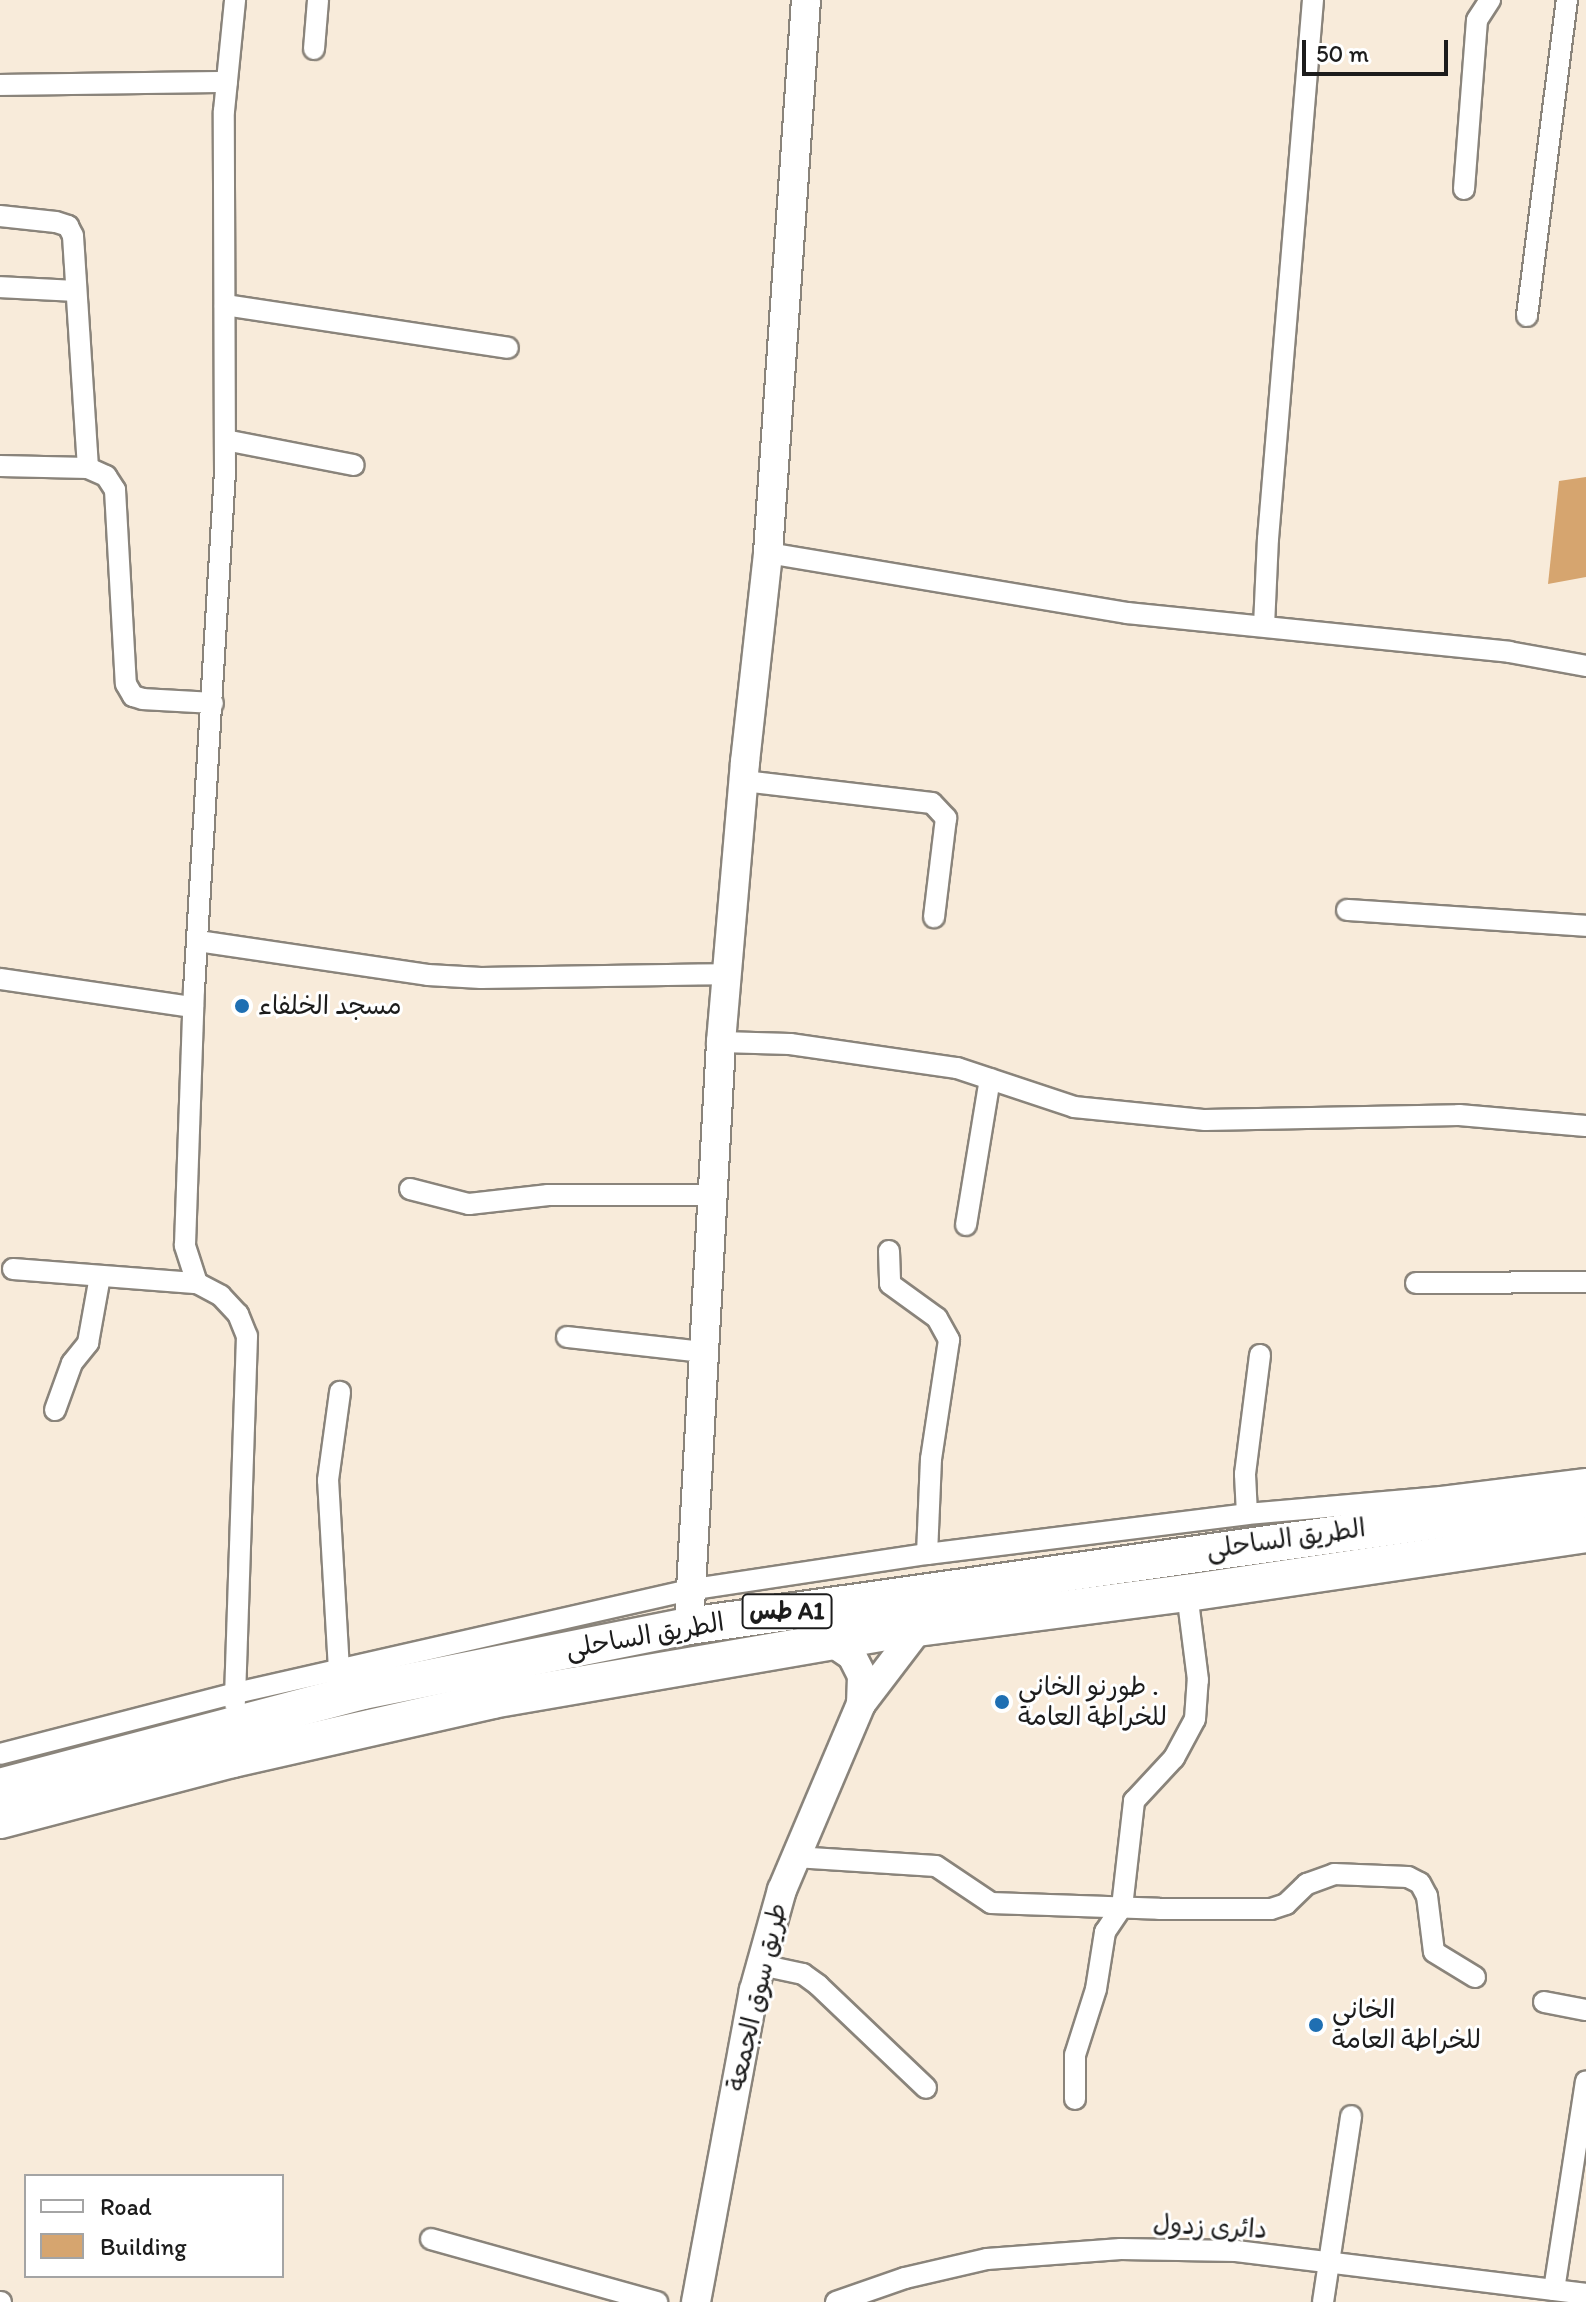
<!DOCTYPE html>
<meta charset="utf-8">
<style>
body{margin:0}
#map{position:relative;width:1586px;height:2302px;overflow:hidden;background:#f8ebda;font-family:Itim,"Playpen Sans Arabic",sans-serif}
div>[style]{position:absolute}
.building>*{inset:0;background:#d6a56f}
.roads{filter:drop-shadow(2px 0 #8a847b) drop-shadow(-2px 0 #8a847b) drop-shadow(0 2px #8a847b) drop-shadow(0 -2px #8a847b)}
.street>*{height:20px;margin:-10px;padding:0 10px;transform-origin:10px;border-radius:10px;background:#fff}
.secondary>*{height:28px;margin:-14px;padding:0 14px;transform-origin:14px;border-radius:14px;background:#fff}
.highway>*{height:36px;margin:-18px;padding:0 18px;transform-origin:18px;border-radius:18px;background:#fff}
.dots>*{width:22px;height:22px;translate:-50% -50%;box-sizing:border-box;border:4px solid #fff;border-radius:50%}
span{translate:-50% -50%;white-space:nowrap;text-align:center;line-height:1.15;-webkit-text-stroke:6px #fff;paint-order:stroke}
.shield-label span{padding:2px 6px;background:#fff;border:2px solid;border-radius:6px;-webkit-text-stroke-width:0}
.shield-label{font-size:24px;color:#1c1c1c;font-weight:700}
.poi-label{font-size:26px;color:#1c1c1c}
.left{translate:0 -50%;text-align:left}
.street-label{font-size:26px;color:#1c1c1c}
.legend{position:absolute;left:24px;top:2174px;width:260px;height:104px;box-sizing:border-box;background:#fff;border:2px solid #a4a4a4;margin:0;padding:10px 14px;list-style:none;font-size:24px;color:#1c1c1c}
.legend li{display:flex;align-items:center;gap:16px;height:40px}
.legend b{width:40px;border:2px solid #a4a4a4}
.scale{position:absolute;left:1302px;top:40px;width:146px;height:36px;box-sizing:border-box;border:4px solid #1c1c1c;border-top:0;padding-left:10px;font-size:24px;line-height:28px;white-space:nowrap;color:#1c1c1c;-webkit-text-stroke:6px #fff;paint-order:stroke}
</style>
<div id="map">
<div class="building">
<div style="clip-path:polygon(1586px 477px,1586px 577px,1548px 584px,1559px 481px)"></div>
</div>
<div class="roads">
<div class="street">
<div style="left:314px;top:49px;width:49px;rotate:-85.3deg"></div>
<div style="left:0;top:85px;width:227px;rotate:-0.8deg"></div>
<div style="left:1464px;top:189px;width:169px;rotate:-85.6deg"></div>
<div style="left:1477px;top:20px;width:24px;rotate:-57deg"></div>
<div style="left:0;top:216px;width:56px;rotate:6.1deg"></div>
<div style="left:56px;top:222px;width:13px;rotate:18deg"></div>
<div style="left:68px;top:226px;width:11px;rotate:63deg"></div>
<div style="left:73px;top:236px;width:232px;rotate:86.3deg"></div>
<div style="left:0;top:287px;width:76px;rotate:3deg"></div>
<div style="left:225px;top:305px;width:286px;rotate:8.6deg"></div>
<div style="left:1527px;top:316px;width:319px;rotate:-82.8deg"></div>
<div style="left:225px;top:440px;width:131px;rotate:11deg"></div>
<div style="left:0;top:466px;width:88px;rotate:1.3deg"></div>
<div style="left:88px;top:468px;width:20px;rotate:24deg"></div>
<div style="left:106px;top:476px;width:17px;rotate:57deg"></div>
<div style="left:115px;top:490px;width:194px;rotate:86.8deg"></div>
<div style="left:126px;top:684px;width:14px;rotate:60deg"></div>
<div style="left:133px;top:696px;width:10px;rotate:17deg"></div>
<div style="left:143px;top:699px;width:70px;rotate:3.3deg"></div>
<div style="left:768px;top:553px;width:364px;rotate:9.5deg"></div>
<div style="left:1127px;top:613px;width:384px;rotate:5.8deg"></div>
<div style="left:1509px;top:652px;width:78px;rotate:10.3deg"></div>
<div style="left:1264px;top:626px;width:87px;rotate:-87.4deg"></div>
<div style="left:1268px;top:539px;width:541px;rotate:-85.23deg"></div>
<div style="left:744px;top:781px;width:189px;rotate:6.7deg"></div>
<div style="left:932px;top:803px;width:21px;rotate:47deg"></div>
<div style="left:946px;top:818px;width:100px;rotate:96.9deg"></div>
<div style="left:1347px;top:910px;width:240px;rotate:3.8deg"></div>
<div style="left:198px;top:941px;width:232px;rotate:8.4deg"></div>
<div style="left:428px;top:975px;width:53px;rotate:3.2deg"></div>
<div style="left:481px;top:978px;width:246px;rotate:-0.9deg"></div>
<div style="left:0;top:979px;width:195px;rotate:8.3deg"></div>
<div style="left:721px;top:1042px;width:69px;rotate:1.7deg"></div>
<div style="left:790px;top:1044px;width:169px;rotate:8.2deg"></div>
<div style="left:957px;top:1068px;width:123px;rotate:18.4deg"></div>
<div style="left:1074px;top:1107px;width:132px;rotate:5.7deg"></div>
<div style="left:1205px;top:1120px;width:254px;rotate:-1.1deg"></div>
<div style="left:1459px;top:1115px;width:127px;rotate:5deg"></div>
<div style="left:410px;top:1189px;width:61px;rotate:14.3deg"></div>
<div style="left:469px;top:1204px;width:80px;rotate:-6.5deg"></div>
<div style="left:548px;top:1195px;width:164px"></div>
<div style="left:966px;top:1225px;width:148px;rotate:-80.7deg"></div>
<div style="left:889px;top:1251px;width:33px;rotate:88deg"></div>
<div style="left:890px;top:1284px;width:58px;rotate:35.9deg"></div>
<div style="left:937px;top:1318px;width:25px;rotate:61deg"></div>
<div style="left:949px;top:1340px;width:120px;rotate:98.6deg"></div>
<div style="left:931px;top:1459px;width:95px;rotate:92.4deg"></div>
<div style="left:13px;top:1269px;width:185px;rotate:4.4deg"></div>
<div style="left:197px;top:1283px;width:27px;rotate:28deg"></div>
<div style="left:221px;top:1296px;width:25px;rotate:47deg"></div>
<div style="left:238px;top:1314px;width:24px;rotate:68deg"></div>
<div style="left:247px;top:1336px;width:368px;rotate:91.9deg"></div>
<div style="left:197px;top:1283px;width:40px;rotate:-108deg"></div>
<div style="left:185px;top:1245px;width:255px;rotate:-88deg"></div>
<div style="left:194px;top:990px;width:520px;rotate:-86.58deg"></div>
<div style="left:225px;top:471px;width:360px;rotate:-90.2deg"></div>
<div style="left:224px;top:111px;width:112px;rotate:-84.3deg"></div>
<div style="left:1416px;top:1283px;width:170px;rotate:-0.3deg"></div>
<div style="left:567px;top:1337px;width:136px;rotate:6.3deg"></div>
<div style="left:55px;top:1410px;width:50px;rotate:-70.1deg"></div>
<div style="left:72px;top:1363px;width:26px;rotate:-51deg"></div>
<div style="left:88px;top:1343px;width:68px;rotate:-79.8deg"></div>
<div style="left:1247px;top:1514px;width:40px;rotate:-92.9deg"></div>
<div style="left:1245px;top:1474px;width:120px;rotate:-82.8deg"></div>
<div style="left:339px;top:1670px;width:190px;rotate:-93.3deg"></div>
<div style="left:328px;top:1480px;width:89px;rotate:-82.2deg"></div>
<div style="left:0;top:1754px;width:244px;rotate:-14.5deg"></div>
<div style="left:236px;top:1693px;width:464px;rotate:-12.8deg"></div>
<div style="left:688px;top:1590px;width:242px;rotate:-8.6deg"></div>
<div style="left:927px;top:1554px;width:322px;rotate:-7.1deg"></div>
<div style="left:1247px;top:1514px;width:195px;rotate:-5deg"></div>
<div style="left:1441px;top:1497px;width:146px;rotate:-7.1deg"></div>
<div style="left:795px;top:1857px;width:141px;rotate:3.7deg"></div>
<div style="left:936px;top:1866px;width:66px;rotate:33.9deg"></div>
<div style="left:991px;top:1903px;width:168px;rotate:2deg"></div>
<div style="left:1159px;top:1909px;width:112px"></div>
<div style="left:1271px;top:1909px;width:16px;rotate:-18deg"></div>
<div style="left:1286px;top:1904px;width:29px;rotate:-44deg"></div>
<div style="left:1307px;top:1884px;width:29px;rotate:-20deg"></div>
<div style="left:1334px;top:1874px;width:74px;rotate:2.3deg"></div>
<div style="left:1408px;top:1877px;width:13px;rotate:27deg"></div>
<div style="left:1420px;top:1883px;width:15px;rotate:62deg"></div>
<div style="left:1427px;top:1896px;width:56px;rotate:82.9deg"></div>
<div style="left:1434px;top:1952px;width:48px;rotate:31.4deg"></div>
<div style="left:761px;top:1965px;width:43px;rotate:12.1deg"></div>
<div style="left:803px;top:1974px;width:19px;rotate:36deg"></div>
<div style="left:818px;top:1985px;width:149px;rotate:43.6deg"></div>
<div style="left:1544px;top:2002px;width:43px;rotate:10.8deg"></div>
<div style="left:1075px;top:2099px;width:44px;rotate:-90deg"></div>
<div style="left:1075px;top:2055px;width:69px;rotate:-72.3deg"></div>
<div style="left:1096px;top:1989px;width:58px;rotate:-81deg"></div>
<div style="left:1105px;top:1932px;width:30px;rotate:-56deg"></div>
<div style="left:1122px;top:1907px;width:107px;rotate:-83.5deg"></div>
<div style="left:1134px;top:1801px;width:59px;rotate:-47.1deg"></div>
<div style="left:1174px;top:1758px;width:44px;rotate:-61.7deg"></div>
<div style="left:1195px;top:1719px;width:39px;rotate:-86deg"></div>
<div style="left:1198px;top:1680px;width:88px;rotate:-97.2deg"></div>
<div style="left:431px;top:2239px;width:235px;rotate:15.6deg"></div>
<div style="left:1554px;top:2290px;width:211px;rotate:-81.3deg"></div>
<div style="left:0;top:2302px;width:1px"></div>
<div style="left:836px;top:2302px;width:73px;rotate:-19.2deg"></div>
<div style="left:905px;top:2278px;width:84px;rotate:-13deg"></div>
<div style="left:987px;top:2259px;width:134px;rotate:-4.3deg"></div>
<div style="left:1121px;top:2249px;width:115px;rotate:1deg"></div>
<div style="left:1236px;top:2251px;width:353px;rotate:7deg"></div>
<div style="left:1323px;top:2302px;width:188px;rotate:-81.4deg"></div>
</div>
<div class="secondary">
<div style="left:689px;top:1626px;width:585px;rotate:-86.86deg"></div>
<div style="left:721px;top:1042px;width:281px;rotate:-85.1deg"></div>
<div style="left:745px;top:762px;width:210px;rotate:-83.7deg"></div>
<div style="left:768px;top:553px;width:554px;rotate:-86.07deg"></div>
<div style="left:830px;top:1641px;width:27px;rotate:34deg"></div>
<div style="left:852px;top:1656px;width:22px;rotate:63deg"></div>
<div style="left:862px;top:1676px;width:28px;rotate:92deg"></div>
<div style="left:696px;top:2302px;width:317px;rotate:-79.5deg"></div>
<div style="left:754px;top:1990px;width:104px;rotate:-74.4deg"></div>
<div style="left:782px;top:1890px;width:202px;rotate:-67deg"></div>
<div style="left:861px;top:1704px;width:96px;rotate:-52.7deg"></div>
</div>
<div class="highway">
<div style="left:0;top:1787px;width:375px;rotate:-14.8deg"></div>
<div style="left:363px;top:1691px;width:332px;rotate:-11.3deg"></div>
<div style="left:689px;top:1626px;width:906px;rotate:-8.06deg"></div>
<div style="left:0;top:1820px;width:241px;rotate:-14.7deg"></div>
<div style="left:233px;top:1759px;width:266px;rotate:-12.8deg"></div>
<div style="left:492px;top:1700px;width:407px;rotate:-9.8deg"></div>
<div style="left:893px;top:1631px;width:296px;rotate:-7.4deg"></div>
<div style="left:1187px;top:1593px;width:403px;rotate:-8.4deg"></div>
</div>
</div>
<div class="dots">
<div style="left:242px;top:1006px;background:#1f6fb2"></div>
<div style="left:1002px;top:1702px;background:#1f6fb2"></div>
<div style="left:1316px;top:2025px;background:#1f6fb2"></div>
</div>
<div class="shield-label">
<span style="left:787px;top:1611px">طس A1</span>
</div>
<div class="poi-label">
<span class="left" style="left:258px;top:1006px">مسجد الخلفاء</span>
<span class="left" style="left:1018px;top:1702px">طورنو الخاني .<br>للخراطة العامة</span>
<span class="left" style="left:1332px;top:2025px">الخاني<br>للخراطة العامة</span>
</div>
<div class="street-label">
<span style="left:1286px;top:1539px;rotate:-8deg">الطريق الساحلى</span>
<span style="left:645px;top:1636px;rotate:-10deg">الطريق الساحلى</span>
<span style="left:757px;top:1997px;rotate:-77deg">طريق سوق الجمعة</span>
<span style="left:1210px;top:2227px;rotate:3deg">دائرى زدول</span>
</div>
<ul class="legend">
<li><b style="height:10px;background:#fff"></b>Road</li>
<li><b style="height:22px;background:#d6a56f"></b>Building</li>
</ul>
<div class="scale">50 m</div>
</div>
